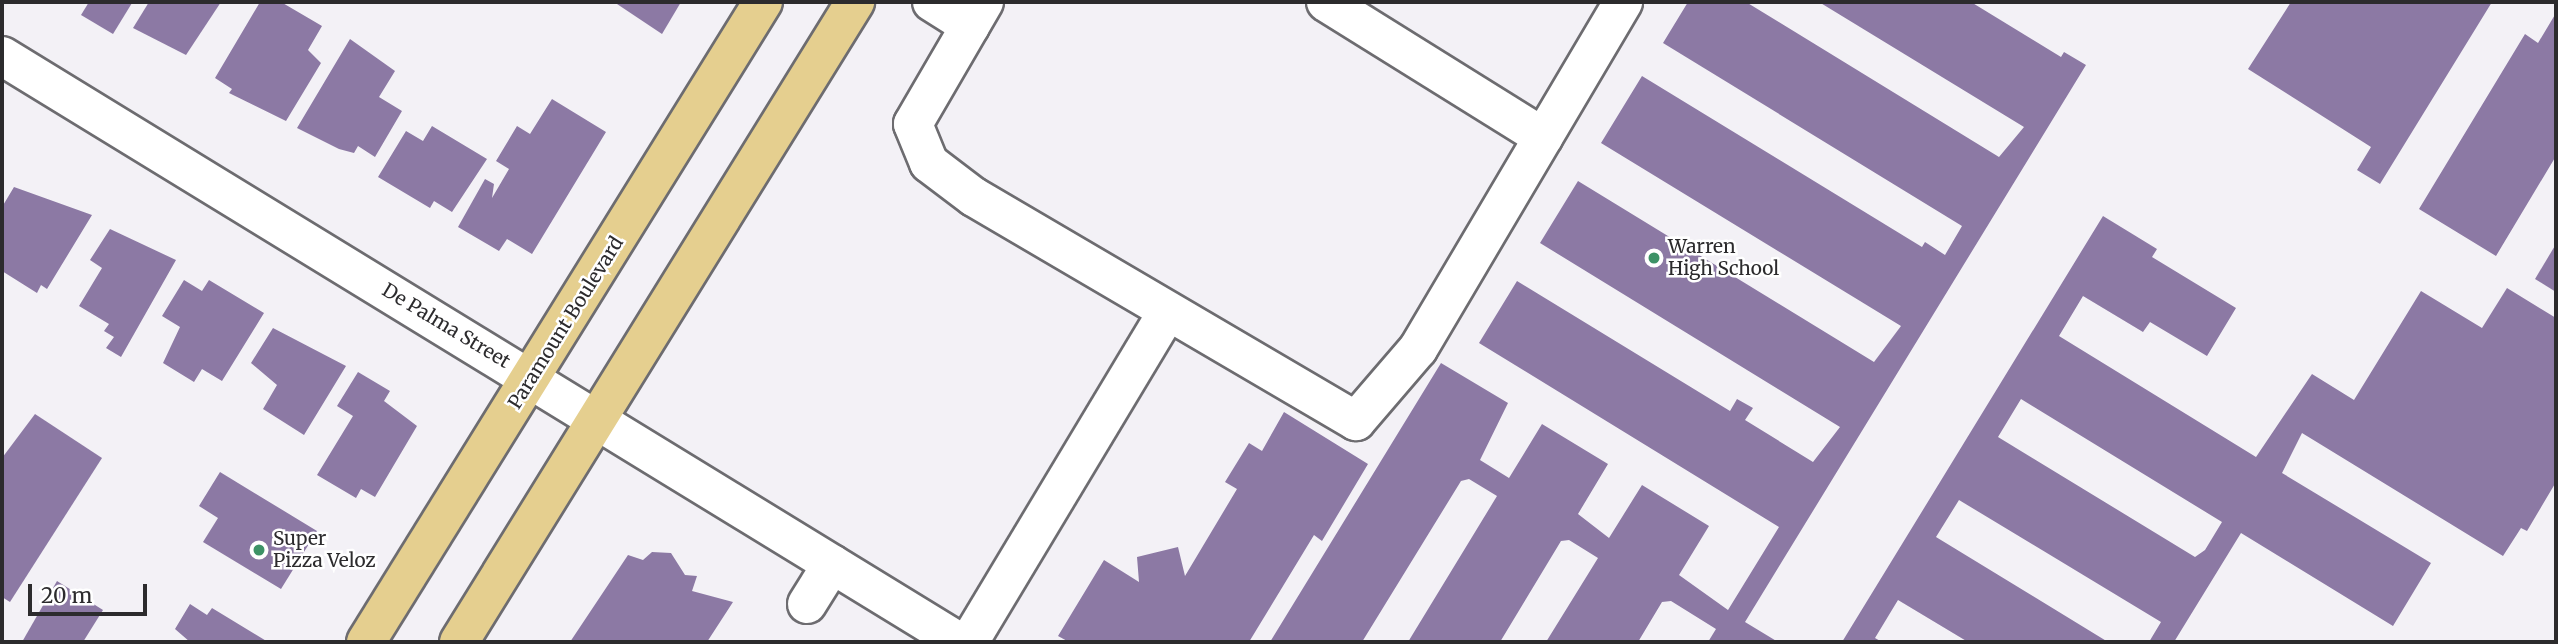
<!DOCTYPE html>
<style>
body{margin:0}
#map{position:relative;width:2558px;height:644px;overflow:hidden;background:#f3f1f6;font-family:Merriweather,serif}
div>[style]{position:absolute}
.building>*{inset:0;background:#8c79a4}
.roads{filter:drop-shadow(2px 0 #6d6c70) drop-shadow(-2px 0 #6d6c70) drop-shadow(0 2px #6d6c70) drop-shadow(0 -2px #6d6c70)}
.minor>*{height:38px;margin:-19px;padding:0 19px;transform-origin:19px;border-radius:19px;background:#fff}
.major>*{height:38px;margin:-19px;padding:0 19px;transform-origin:19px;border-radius:19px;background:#e5cf8f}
.dots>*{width:19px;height:19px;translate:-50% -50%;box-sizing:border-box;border:4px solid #fff;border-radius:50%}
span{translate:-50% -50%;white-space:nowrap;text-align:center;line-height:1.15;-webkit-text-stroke:5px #fff;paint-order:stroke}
.poi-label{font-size:19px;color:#2c2b2d}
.left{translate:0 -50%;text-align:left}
.street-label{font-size:19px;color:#2c2b2d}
.frame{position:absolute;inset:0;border:4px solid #2c2b2d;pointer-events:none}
.scale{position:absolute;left:28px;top:584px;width:119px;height:32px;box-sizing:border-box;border:4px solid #2c2b2d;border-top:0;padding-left:9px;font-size:21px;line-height:24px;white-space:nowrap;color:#2c2b2d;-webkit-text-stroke:5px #fff;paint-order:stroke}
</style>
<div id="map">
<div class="building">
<div style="clip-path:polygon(89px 2px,131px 2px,132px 3px,113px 34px,81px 15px)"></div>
<div style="clip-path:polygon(149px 2px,221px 2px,186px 55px,133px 28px)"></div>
<div style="clip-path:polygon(260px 2px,281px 2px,322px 26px,308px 50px,321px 63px,286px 121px,229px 93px,232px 89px,215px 78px)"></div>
<div style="clip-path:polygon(614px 2px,681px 2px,662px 34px)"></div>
<div style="clip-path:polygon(1688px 2px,1746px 2px,1999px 157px,2024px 127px,1819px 2px,1971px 2px,2061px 57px,2064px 52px,2086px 65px,1745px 622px,1778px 642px,1708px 642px,1716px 629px,1671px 601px,1662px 602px,1638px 642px,1546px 642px,1598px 558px,1569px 540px,1561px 541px,1500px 642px,1408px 642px,1497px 496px,1469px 479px,1461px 481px,1362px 642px,1270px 642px,1441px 363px,1508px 403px,1480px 460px,1509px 478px,1542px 424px,1608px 464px,1578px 514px,1609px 538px,1642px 485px,1709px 526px,1679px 575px,1728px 610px,1779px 527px,1479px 343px,1517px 281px,1730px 411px,1737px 399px,1753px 408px,1745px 420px,1813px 462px,1840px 427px,1540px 243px,1578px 181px,1874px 362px,1901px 326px,1601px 143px,1642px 76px,1922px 247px,1925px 242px,1945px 255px,1962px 226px,1663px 43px)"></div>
<div style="clip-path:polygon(2291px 2px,2492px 2px,2380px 184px,2357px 170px,2371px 147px,2248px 69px)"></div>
<div style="clip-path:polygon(2556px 13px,2556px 156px,2496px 256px,2419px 209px,2525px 34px,2538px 43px)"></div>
<div style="clip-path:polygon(350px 39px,395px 71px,379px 97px,402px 111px,375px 157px,358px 146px,354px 153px,339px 149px,297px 128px)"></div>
<div style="clip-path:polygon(552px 99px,606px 132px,532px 254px,507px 239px,499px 251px,458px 227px,485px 179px,494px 184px,492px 198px,509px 169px,496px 161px,517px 126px,530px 134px)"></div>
<div style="clip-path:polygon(432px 126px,487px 159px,452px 212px,434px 201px,430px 208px,378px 177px,406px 131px,423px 141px)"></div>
<div style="clip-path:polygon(14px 187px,92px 215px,47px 289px,41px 285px,37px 293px,2px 271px,2px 207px)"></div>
<div style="clip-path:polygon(evenodd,2103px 216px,2157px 249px,2152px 257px,2236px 308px,2207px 356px,2150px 322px,2143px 332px,2083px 296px,2059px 336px,2256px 457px,2312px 374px,2354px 400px,2421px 291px,2482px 328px,2507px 288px,2556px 318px,2556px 482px,2527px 531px,2521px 528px,2503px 556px,2302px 433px,2282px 473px,2431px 563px,2393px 626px,2241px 533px,2174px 642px,2149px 642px,2161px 622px,1959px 500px,1936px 537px,2108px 642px,1968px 642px,1898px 600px,1875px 638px,1882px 642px,1842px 642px,2103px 216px,2021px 399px,2222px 522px,2205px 550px,2195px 557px,1998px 437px,2021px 399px)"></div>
<div style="clip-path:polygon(110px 229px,176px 260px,121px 357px,106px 348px,114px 337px,104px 331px,109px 324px,79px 306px,102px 268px,90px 260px)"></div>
<div style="clip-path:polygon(2556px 244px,2556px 292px,2535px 279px)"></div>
<div style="clip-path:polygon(184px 280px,202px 291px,209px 280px,264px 313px,222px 381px,202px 369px,194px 382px,163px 363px,180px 327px,162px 316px)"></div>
<div style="clip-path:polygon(273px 328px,346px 366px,304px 435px,263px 409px,277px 385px,251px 363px)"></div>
<div style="clip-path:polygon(358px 372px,390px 391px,384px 401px,417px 426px,375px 497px,361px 489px,356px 498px,317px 475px,353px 416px,337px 406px)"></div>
<div style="clip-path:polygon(1284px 412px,1368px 464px,1322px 541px,1314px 535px,1249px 642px,1069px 642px,1058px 636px,1104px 560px,1139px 582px,1137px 557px,1178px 547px,1185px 576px,1237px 489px,1225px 482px,1249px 443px,1262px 451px)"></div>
<div style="clip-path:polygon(35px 414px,102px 458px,10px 602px,2px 597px,2px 458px)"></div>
<div style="clip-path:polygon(220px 472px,317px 531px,281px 589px,203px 542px,218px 518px,199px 506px)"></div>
<div style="clip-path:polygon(652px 552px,671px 553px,685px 575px,697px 576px,692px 591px,733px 602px,707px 642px,570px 642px,628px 555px,643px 560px)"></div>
<div style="clip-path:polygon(57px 581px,103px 610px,83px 642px,22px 642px)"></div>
<div style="clip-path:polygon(190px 604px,207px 615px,212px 608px,268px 642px,190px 642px,175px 629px)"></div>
</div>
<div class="roads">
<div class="minor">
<div style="left:932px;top:2px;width:45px;rotate:32.3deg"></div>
<div style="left:984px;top:2px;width:141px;rotate:120.2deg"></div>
<div style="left:913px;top:124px;width:42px;rotate:67.7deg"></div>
<div style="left:929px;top:163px;width:56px;rotate:37.1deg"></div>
<div style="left:974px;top:197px;width:443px;rotate:30.4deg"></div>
<div style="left:1356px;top:421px;width:95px;rotate:-49.3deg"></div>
<div style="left:1418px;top:349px;width:403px;rotate:-59.4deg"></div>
<div style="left:1326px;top:2px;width:256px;rotate:31.9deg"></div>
<div style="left:2px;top:56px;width:1122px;rotate:31.48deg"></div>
<div style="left:807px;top:604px;width:47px;rotate:-58deg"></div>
<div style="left:969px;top:642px;width:385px;rotate:-59deg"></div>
</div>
<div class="major">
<div style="left:366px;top:642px;width:753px;rotate:-58.19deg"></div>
<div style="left:459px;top:642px;width:753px;rotate:-58.25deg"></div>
</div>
</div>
<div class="dots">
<div style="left:1654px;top:258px;background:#3d9266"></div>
<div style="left:259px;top:550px;background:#3d9266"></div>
</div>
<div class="poi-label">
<span class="left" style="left:1668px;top:258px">Warren<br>High School</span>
<span class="left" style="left:273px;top:550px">Super<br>Pizza Veloz</span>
</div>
<div class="street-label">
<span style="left:566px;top:323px;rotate:-58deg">Paramount Boulevard</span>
<span style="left:446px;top:326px;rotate:31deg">De Palma Street</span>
</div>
<div class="frame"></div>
<div class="scale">20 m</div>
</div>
